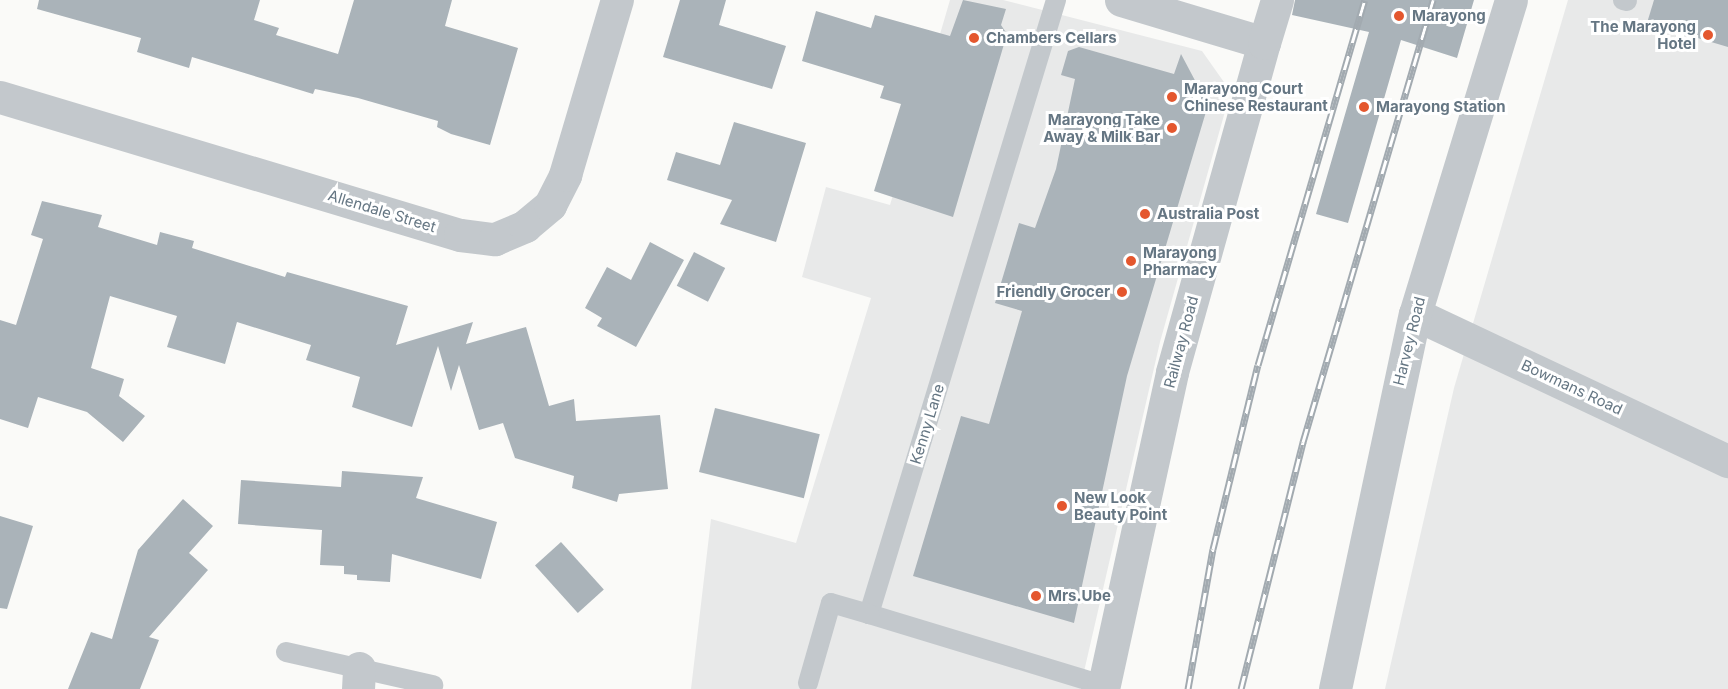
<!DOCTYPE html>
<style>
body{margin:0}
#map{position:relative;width:1728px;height:689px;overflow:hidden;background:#fafaf8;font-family:Inter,sans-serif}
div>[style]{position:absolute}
.built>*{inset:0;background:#e8e9e9}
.building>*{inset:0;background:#aab3b9;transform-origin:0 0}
.service>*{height:20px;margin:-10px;padding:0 10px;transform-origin:10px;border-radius:10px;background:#c3c8cc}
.minor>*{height:33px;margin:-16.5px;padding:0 16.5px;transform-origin:16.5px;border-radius:16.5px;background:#c3c8cc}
.tertiary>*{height:33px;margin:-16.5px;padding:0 16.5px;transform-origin:16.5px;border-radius:16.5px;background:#c3c8cc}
.rail>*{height:7px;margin-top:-3.5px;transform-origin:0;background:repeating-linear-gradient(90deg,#fff 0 14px,#a2aab0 0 28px);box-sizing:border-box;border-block:2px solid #a2aab0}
.dots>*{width:16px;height:16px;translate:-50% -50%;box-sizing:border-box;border:3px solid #fff;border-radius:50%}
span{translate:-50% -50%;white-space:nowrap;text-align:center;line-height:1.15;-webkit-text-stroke:6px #fff;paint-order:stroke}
.poi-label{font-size:15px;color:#657683;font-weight:700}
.left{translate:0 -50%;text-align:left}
.right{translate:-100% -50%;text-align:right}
.street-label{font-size:15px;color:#657683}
</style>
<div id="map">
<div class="built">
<div style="clip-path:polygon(950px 0,1003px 0,1202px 51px,1226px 85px,1226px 108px,1160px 342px,1080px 689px,691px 689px,711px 519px,796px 543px,871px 298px,802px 277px,826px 187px,890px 205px)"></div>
<div style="clip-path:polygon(1568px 0,1728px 0,1728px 689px,1385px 689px,1454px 388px)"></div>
</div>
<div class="building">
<div style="clip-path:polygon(39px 0,260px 0,254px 20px,279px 28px,276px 35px,338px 54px,354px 0,452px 0,445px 26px,518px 48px,490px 145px,451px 134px,437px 127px,438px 121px,358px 98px,315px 89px,313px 94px,192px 57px,189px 68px,137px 52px,141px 38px,37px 9px)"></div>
<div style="clip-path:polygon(680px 0,726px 0,719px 25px,786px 46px,772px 89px,663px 57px)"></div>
<div style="clip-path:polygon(963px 0,1006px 9px,1001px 25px,1007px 34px,953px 217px,874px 191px,901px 104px,880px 98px,884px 86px,802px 61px,816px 11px,871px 28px,875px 15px,950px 36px)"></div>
<div style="clip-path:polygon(1295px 0,1474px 0,1457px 58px,1401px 40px,1348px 223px,1316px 214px,1369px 32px,1292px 15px)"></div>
<div style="clip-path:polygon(1654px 0,1728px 0,1728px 47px,1647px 23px)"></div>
<div style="clip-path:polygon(1079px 47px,1174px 74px,1181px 54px,1208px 105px,1127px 376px,1074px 623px,913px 576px,961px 416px,989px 424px,1022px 311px,995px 303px,1019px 223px,1035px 228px,1056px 169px,1075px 79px,1061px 75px,1068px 51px)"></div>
<div style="clip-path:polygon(734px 122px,806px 143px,776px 242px,720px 224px,732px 200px,667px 180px,676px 152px,720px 165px)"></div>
<div style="clip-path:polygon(42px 201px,102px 215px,98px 227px,157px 245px,160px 232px,194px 241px,192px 248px,285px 277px,287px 272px,408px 306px,396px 345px,473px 322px,466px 344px,526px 327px,549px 406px,574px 399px,576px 421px,660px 415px,668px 489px,619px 494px,617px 502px,572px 488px,574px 476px,515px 458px,503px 423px,479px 430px,459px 365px,451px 391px,438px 346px,412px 427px,352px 407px,360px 377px,306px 360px,311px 345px,237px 322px,225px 364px,167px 347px,177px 316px,110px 296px,91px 368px,124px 379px,119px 396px,145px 416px,123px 442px,87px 412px,38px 397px,28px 428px,0 419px,0 320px,16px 325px,43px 239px,31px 235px)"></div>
<div style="clip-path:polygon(650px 242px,684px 260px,636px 347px,597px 326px,602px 318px,585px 308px,607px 267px,631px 280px)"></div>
<div style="left:694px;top:252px;width:35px;height:38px;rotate:27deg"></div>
<div style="left:715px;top:408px;width:108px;height:66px;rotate:14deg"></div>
<div style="clip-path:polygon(342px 471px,423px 477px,416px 498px,497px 522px,481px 579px,392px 554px,390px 582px,357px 580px,357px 575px,344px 574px,344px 566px,320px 565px,322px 530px,238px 524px,241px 480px,341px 487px)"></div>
<div style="clip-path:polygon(183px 499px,213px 526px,189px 553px,208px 570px,149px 637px,159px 640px,140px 689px,68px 689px,91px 632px,112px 639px,138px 550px)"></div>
<div style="clip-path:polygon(0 516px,33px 526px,7px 609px,0 608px)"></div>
<div style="left:561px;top:542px;width:64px;height:35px;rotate:48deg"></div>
</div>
<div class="service">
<div style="left:1056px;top:0;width:642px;rotate:106.94deg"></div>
<div style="left:869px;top:614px;width:245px;rotate:16.9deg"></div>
<div style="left:1623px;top:0;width:4px;rotate:14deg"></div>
<div style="left:286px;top:652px;width:151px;rotate:12.7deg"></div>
<div style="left:808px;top:683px;width:83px;rotate:-74deg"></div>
<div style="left:831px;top:603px;width:40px;rotate:16deg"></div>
</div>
<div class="minor">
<div style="left:0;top:97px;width:480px;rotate:16.7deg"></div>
<div style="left:460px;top:235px;width:35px;rotate:7deg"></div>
<div style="left:495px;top:239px;width:33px;rotate:-23deg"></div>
<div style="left:525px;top:226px;width:33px;rotate:-40deg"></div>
<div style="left:550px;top:205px;width:34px;rotate:-63deg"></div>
<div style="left:565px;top:175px;width:183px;rotate:-73.5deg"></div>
<div style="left:1415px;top:314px;width:346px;rotate:25.2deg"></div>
<div style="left:358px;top:689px;width:21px;rotate:-87deg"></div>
<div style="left:1103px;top:689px;width:324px;rotate:-77.7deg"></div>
<div style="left:1172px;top:372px;width:342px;rotate:-74.4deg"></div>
<div style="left:1335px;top:689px;width:383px;rotate:-78deg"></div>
<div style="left:1415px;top:314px;width:328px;rotate:-73deg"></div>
</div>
<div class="tertiary">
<div style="left:1121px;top:0;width:149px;rotate:16.7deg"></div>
<div style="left:1264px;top:43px;width:45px;rotate:-73.2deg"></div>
</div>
<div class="rail">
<div style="left:1188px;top:689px;width:142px;rotate:-79.9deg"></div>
<div style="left:1213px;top:549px;width:189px;rotate:-76.3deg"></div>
<div style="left:1258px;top:365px;width:380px;rotate:-73.7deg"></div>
<div style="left:1241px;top:689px;width:255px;rotate:-75.9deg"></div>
<div style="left:1303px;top:442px;width:461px;rotate:-73.6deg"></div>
</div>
<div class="dots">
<div style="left:1399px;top:16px;background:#e4572e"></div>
<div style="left:1708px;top:35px;background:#e4572e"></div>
<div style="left:974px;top:38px;background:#e4572e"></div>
<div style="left:1172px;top:97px;background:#e4572e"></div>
<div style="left:1364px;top:107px;background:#e4572e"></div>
<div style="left:1172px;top:128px;background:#e4572e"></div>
<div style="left:1145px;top:214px;background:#e4572e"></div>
<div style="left:1131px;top:261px;background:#e4572e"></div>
<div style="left:1122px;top:292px;background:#e4572e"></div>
<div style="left:1062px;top:506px;background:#e4572e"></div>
<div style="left:1036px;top:596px;background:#e4572e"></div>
</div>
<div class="poi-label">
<span class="left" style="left:1412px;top:16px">Marayong</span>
<span class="right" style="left:1696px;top:35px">The Marayong<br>Hotel</span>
<span class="left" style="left:986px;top:38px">Chambers Cellars</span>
<span class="left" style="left:1184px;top:97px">Marayong Court<br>Chinese Restaurant</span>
<span class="left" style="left:1376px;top:107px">Marayong Station</span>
<span class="right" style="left:1160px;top:128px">Marayong Take<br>Away &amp; Milk Bar</span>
<span class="left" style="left:1157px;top:214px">Australia Post</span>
<span class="left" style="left:1143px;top:261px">Marayong<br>Pharmacy</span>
<span class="right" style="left:1110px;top:292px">Friendly Grocer</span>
<span class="left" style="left:1074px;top:506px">New Look<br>Beauty Point</span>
<span class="left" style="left:1048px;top:596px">Mrs.Ube</span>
</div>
<div class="street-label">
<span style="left:382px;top:211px;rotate:17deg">Allendale Street</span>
<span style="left:1409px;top:341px;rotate:-76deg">Harvey Road</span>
<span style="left:1181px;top:342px;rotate:-75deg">Railway Road</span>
<span style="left:1572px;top:387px;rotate:25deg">Bowmans Road</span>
<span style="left:927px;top:424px;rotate:-73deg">Kenny Lane</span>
</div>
</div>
